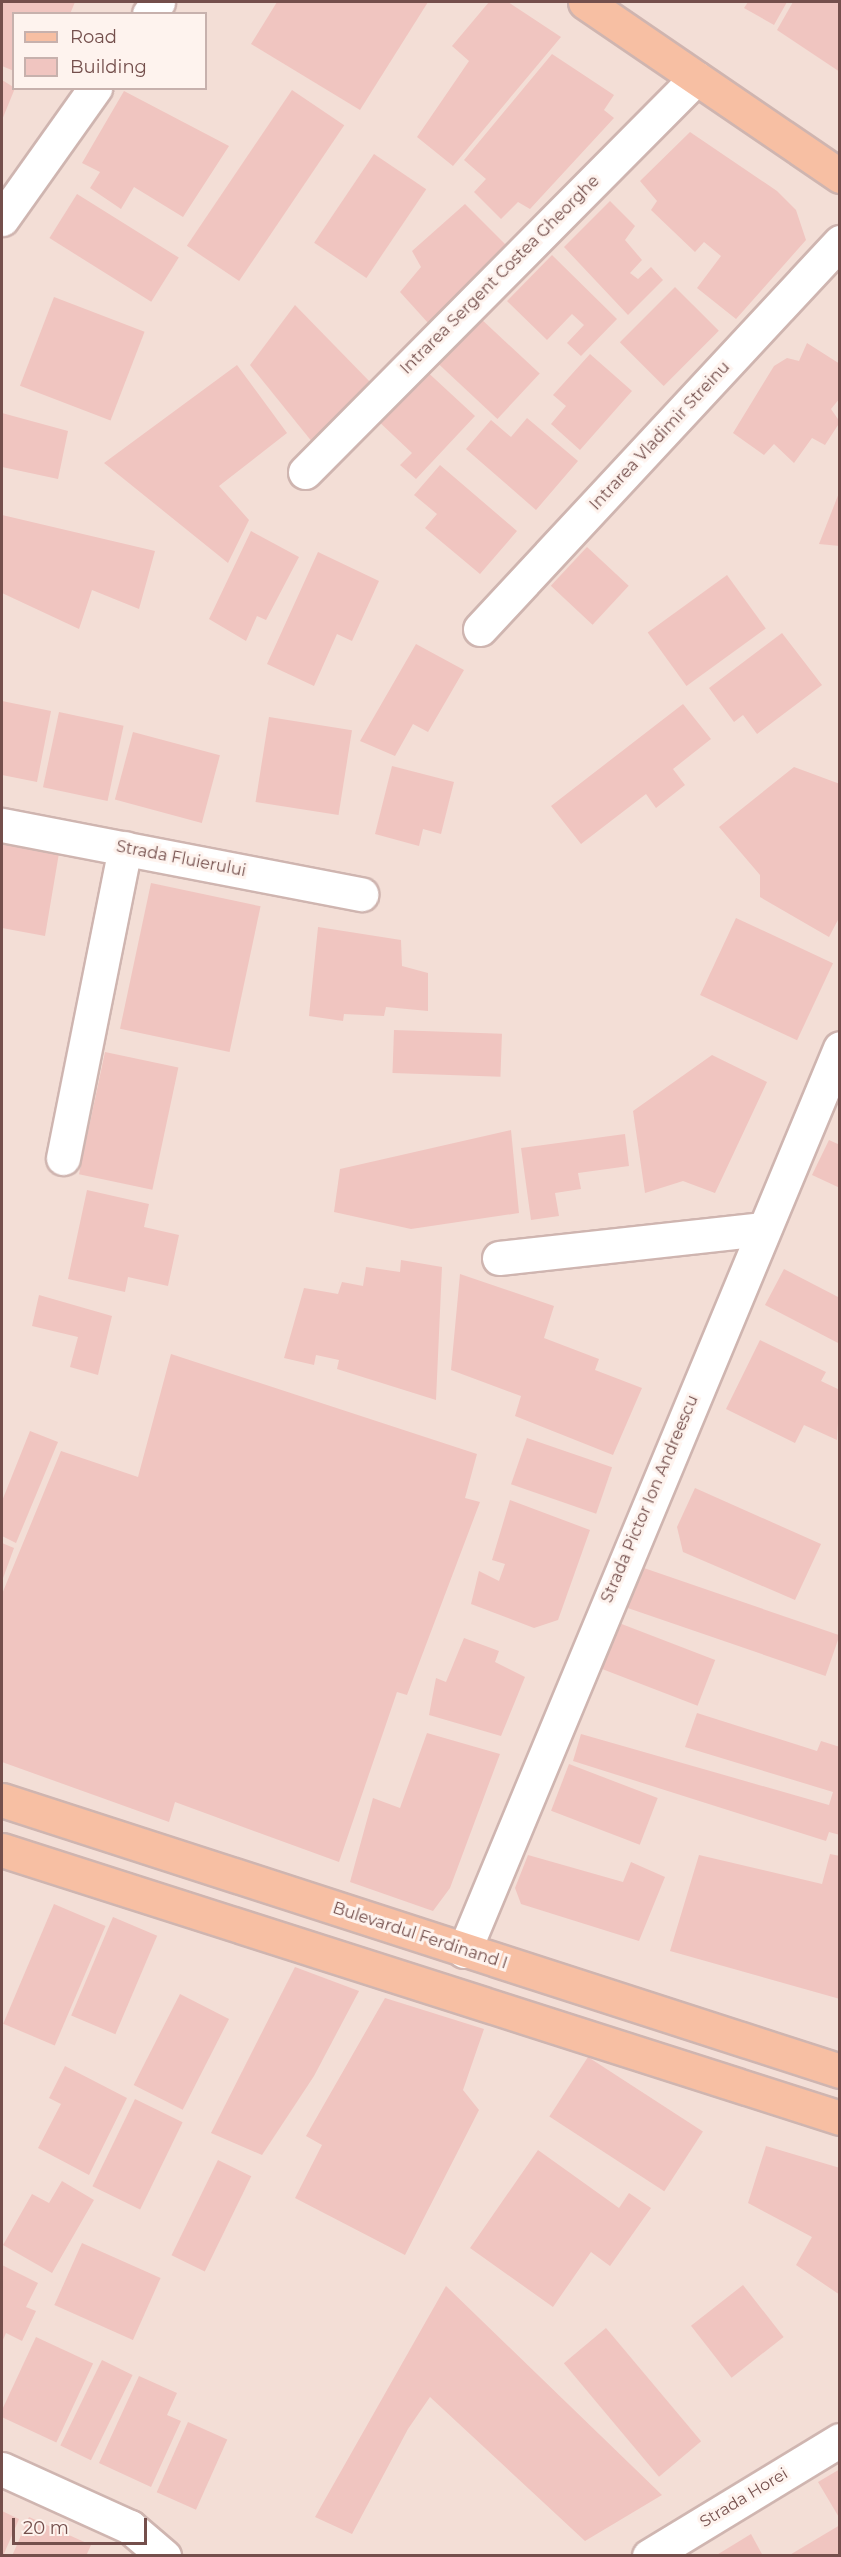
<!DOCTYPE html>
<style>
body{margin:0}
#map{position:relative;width:841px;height:2557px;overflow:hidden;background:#fbeee7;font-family:Montserrat,sans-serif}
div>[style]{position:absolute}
.residential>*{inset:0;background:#f3ded6}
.building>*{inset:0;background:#f0c5c0;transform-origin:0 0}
.roads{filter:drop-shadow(2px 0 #cfb5b0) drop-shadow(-2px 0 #cfb5b0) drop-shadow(0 2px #cfb5b0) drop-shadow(0 -2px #cfb5b0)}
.minor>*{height:33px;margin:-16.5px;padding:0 16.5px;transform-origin:16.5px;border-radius:16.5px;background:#fff}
.primary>*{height:33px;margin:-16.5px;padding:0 16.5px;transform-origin:16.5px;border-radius:16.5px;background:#f7bfa3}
span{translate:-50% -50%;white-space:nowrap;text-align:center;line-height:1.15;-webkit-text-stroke:6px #fef3ee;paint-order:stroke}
.street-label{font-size:16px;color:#744f4c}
.frame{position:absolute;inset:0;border:3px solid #744f4c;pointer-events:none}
.legend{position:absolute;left:12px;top:12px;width:195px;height:78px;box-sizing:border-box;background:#fef3ee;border:2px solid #c7b1ad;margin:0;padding:8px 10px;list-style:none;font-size:18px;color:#744f4c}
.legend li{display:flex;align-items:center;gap:12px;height:30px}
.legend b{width:30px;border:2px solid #c7b1ad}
.scale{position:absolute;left:12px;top:2518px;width:135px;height:27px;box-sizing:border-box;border:3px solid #744f4c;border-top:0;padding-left:8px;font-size:18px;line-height:21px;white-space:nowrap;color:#744f4c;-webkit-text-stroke:4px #fef3ee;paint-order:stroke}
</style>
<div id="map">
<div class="residential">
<div style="clip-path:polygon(evenodd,2px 2px,839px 2px,839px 2555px,2px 2555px,2px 2px,14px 14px,206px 14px,206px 88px,14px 88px,14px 14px)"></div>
</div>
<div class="building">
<div style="clip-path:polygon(2px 2px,75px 2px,70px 14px,14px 14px,14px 71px,2px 66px)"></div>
<div style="clip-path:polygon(277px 2px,428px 2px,360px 110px,251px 44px)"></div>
<div style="clip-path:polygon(489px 2px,508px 2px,561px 37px,453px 166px,417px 137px,469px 61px,452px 46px)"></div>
<div style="clip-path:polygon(748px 2px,787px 2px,774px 25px,744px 8px)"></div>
<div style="clip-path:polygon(793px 2px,840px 2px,840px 72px,777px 30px)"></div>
<div style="clip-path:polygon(552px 54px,614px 95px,604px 110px,614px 118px,530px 209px,518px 202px,501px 219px,474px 192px,486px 179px,464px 160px)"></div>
<div style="clip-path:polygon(2px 80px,15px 88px,2px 120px)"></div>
<div style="left:292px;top:90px;width:63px;height:188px;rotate:34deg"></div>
<div style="clip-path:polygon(124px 91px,229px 146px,183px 217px,134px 187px,121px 209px,90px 188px,100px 172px,82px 163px)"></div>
<div style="clip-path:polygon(690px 132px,777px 191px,796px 210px,806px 240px,736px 319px,697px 288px,721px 256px,704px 242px,695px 252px,651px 210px,657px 201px,640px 181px)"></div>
<div style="left:374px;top:154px;width:63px;height:107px;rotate:34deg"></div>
<div style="left:77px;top:194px;width:120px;height:52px;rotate:32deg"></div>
<div style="clip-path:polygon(610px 201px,635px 226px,625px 240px,642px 260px,630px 273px,638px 279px,651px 267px,663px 280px,628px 315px,564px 247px)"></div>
<div style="clip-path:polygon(465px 204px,510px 249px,429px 324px,400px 292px,421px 267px,412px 251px)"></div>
<div style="clip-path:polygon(552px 255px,617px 319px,581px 356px,567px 343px,584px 325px,572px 314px,547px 340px,507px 301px)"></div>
<div style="left:675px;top:287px;width:62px;height:78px;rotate:45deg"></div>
<div style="left:54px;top:297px;width:97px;height:95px;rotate:21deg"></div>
<div style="clip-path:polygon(295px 305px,373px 385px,313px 443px,250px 365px)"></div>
<div style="left:479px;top:317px;width:83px;height:62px;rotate:43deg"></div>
<div style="clip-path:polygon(807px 343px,840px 364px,840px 398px,831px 409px,840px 422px,825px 445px,812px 438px,794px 463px,774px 444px,764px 455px,733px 433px,774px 366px,787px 358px,799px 361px)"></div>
<div style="clip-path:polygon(590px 354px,632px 391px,580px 450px,551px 424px,566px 406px,553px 395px)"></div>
<div style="clip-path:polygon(237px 365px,287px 433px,219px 486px,249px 520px,228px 563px,104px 463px)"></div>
<div style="clip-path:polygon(422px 367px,475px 416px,416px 479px,400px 465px,412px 453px,374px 417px)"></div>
<div style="clip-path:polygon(2px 413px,68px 431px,58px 479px,2px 467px)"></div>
<div style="clip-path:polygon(527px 418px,578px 461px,536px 510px,466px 449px,491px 420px,511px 437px)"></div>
<div style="clip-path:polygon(440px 465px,517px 531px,480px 574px,425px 528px,437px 514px,414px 495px)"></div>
<div style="clip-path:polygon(839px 493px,840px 546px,819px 544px)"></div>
<div style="clip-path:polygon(2px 515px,155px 551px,139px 609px,92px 590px,79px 629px,2px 593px)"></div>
<div style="clip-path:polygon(251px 531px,299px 557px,266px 620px,257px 616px,246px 641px,209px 619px)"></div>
<div style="left:587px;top:547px;width:57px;height:53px;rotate:43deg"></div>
<div style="clip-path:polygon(318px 552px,379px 581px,352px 641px,337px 634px,314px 686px,267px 664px)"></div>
<div style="left:727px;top:575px;width:66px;height:98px;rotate:54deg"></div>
<div style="clip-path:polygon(782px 633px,822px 685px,757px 734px,743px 715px,734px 722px,709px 688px)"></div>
<div style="clip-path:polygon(416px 644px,464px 670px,428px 732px,413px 724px,395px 756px,360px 741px)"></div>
<div style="clip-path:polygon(2px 701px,51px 711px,37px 782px,2px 775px)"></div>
<div style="clip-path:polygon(683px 704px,711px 739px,673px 769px,685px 785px,656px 808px,646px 794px,581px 844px,551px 806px)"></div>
<div style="left:59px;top:712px;width:66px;height:77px;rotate:12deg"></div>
<div style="left:269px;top:717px;width:84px;height:86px;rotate:9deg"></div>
<div style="left:133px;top:732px;width:90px;height:70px;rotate:15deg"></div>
<div style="clip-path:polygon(392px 766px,454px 782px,441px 834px,423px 829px,419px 846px,375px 834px)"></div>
<div style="clip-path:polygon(794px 767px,840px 784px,840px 916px,829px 937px,760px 897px,760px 875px,719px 827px)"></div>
<div style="clip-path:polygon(2px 844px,59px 853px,45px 936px,2px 928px)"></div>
<div style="left:151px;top:883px;width:112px;height:149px;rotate:12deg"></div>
<div style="left:736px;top:918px;width:107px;height:85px;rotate:25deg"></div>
<div style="clip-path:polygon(318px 927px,401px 940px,402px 966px,428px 973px,428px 1011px,386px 1007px,384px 1016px,344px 1014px,343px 1021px,309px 1016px)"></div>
<div style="left:394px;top:1030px;width:108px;height:43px;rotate:2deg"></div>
<div style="left:105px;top:1052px;width:75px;height:125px;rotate:12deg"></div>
<div style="clip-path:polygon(712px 1055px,767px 1082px,715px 1193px,683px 1181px,645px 1193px,633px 1111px)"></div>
<div style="clip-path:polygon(511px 1130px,519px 1213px,411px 1229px,334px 1212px,340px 1169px)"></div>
<div style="clip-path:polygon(625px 1134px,629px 1166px,578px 1173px,581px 1189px,555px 1193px,559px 1216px,531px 1220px,521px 1148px)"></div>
<div style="clip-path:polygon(829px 1140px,840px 1145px,840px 1188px,812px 1175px)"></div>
<div style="clip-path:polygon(87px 1190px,149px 1204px,144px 1227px,179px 1235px,168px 1286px,128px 1277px,125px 1292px,68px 1279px)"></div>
<div style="clip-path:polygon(401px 1260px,442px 1267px,436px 1400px,337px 1369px,339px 1360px,316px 1355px,314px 1365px,284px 1358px,304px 1288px,338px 1294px,342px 1282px,363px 1286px,366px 1267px,400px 1272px)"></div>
<div style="clip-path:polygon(784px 1269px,840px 1298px,840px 1344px,765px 1305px)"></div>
<div style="clip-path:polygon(460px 1274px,554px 1306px,544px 1338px,599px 1359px,595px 1370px,642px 1388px,613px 1455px,515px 1416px,521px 1396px,451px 1370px)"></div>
<div style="clip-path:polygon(39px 1295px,112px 1316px,98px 1375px,70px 1367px,78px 1337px,32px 1326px)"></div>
<div style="clip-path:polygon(760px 1340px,826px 1372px,821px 1381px,840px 1390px,837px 1440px,804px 1425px,795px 1443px,726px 1409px)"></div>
<div style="clip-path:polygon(171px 1354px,477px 1454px,465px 1498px,480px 1502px,407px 1695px,397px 1692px,339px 1862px,175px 1802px,169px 1822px,2px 1762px,2px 1594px,61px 1451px,138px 1477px)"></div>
<div style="clip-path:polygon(30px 1431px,58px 1442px,16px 1543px,2px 1536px,2px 1501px)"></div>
<div style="left:527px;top:1438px;width:90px;height:49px;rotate:19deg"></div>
<div style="clip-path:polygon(695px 1488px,821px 1544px,795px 1600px,683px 1552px,677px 1527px)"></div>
<div style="clip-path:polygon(510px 1500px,590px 1530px,558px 1620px,534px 1628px,471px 1604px,479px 1571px,499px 1581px,505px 1564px,492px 1560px)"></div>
<div style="clip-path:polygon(2px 1543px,14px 1548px,2px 1581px)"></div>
<div style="left:641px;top:1567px;width:210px;height:43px;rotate:19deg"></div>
<div style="left:619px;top:1623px;width:103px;height:49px;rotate:21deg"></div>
<div style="clip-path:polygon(464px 1638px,499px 1651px,495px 1662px,525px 1677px,501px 1736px,429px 1715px,436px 1678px,446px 1682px)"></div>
<div style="clip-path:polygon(697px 1713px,817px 1751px,821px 1741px,840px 1747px,840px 1835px,829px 1832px,826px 1841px,573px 1761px,581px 1734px,829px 1805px,833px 1792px,685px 1747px)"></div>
<div style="clip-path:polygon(427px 1733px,500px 1754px,450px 1888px,433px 1911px,350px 1882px,373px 1798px,400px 1808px)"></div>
<div style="left:569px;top:1764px;width:95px;height:50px;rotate:21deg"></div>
<div style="clip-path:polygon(830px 1854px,840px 1856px,840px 1999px,670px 1951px,699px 1855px,822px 1884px)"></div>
<div style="clip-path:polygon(528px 1855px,623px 1882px,631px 1862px,665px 1877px,639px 1941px,521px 1904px,515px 1888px)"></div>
<div style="left:54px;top:1904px;width:56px;height:130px;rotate:23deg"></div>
<div style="left:113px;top:1917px;width:48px;height:107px;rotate:23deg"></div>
<div style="clip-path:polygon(295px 1967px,359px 1991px,314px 2076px,262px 2155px,211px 2133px)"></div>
<div style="left:180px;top:1994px;width:55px;height:102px;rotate:27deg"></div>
<div style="clip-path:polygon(385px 1998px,484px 2029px,463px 2090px,479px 2110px,405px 2255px,295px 2198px,322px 2145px,306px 2136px)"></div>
<div style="left:588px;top:2057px;width:137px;height:71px;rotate:33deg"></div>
<div style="clip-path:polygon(65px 2066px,127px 2098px,89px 2175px,38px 2148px,61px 2104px,49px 2098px)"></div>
<div style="left:135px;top:2099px;width:53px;height:97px;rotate:26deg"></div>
<div style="clip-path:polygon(766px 2146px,840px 2168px,840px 2295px,796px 2265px,812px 2237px,748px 2203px)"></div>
<div style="clip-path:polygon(538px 2150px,619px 2208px,629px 2193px,651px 2208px,610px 2266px,591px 2252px,553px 2307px,470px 2248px)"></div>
<div style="left:218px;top:2160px;width:37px;height:106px;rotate:26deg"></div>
<div style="clip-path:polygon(62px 2181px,94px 2200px,52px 2273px,3px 2245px,32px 2194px,49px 2203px)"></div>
<div style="left:82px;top:2243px;width:86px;height:68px;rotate:24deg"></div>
<div style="clip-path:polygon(2px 2265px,38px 2283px,26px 2307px,36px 2311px,22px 2341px,6px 2333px,2px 2342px)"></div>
<div style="left:743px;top:2285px;width:66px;height:66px;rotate:52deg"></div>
<div style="clip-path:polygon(446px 2286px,662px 2495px,585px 2541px,430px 2397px,408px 2429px,352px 2534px,315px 2517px)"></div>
<div style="left:606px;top:2328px;width:148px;height:55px;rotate:50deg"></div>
<div style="left:36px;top:2337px;width:63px;height:87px;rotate:25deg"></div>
<div style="left:102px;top:2360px;width:34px;height:95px;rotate:26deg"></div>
<div style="clip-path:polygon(139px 2376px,177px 2393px,167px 2415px,181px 2421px,151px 2487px,99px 2463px)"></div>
<div style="left:188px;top:2422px;width:43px;height:77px;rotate:24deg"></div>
<div style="clip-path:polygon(840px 2469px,840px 2519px,818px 2482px)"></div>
<div style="clip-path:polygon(2px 2511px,19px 2519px,3px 2556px,2px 2556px)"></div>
<div style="clip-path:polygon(29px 2517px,91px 2545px,86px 2556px,12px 2556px)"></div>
<div style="clip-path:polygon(840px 2525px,840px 2556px,788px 2556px)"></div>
<div style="clip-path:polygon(751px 2534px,763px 2556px,715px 2556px)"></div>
</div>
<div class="roads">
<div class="minor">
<div style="left:149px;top:14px;width:15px;rotate:-53deg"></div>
<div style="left:2px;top:219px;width:161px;rotate:-54.6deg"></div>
<div style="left:305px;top:472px;width:555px;rotate:-45.22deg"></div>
<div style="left:480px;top:629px;width:529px;rotate:-47.07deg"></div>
<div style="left:2px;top:825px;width:366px;rotate:10.9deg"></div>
<div style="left:63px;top:1158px;width:316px;rotate:-78.7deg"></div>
<div style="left:499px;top:1258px;width:266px;rotate:-6.3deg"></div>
<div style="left:464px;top:1951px;width:978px;rotate:-67.39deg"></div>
<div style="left:2px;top:2469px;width:141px;rotate:24.4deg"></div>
<div style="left:130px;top:2527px;width:45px;rotate:40.5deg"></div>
<div style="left:649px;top:2556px;width:223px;rotate:-31.3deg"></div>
</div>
<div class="primary">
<div style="left:585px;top:2px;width:309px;rotate:34.3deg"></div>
<div style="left:2px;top:1800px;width:881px;rotate:17.92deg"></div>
<div style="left:2px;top:1850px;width:880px;rotate:17.73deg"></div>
</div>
</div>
<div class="street-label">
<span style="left:500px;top:275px;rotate:-45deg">Intrarea Sergent Costea Gheorghe</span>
<span style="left:660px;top:436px;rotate:-47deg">Intrarea Vladimir Streinu</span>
<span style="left:181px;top:859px;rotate:11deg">Strada Fluierului</span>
<span style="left:650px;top:1499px;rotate:-67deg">Strada Pictor Ion Andreescu</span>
<span style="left:420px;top:1936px;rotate:18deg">Bulevardul Ferdinand I</span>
<span style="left:744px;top:2498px;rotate:-31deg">Strada Horei</span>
</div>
<div class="frame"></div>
<ul class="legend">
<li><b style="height:8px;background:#f7bfa3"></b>Road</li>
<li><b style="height:16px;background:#f0c5c0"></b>Building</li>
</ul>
<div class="scale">20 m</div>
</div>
